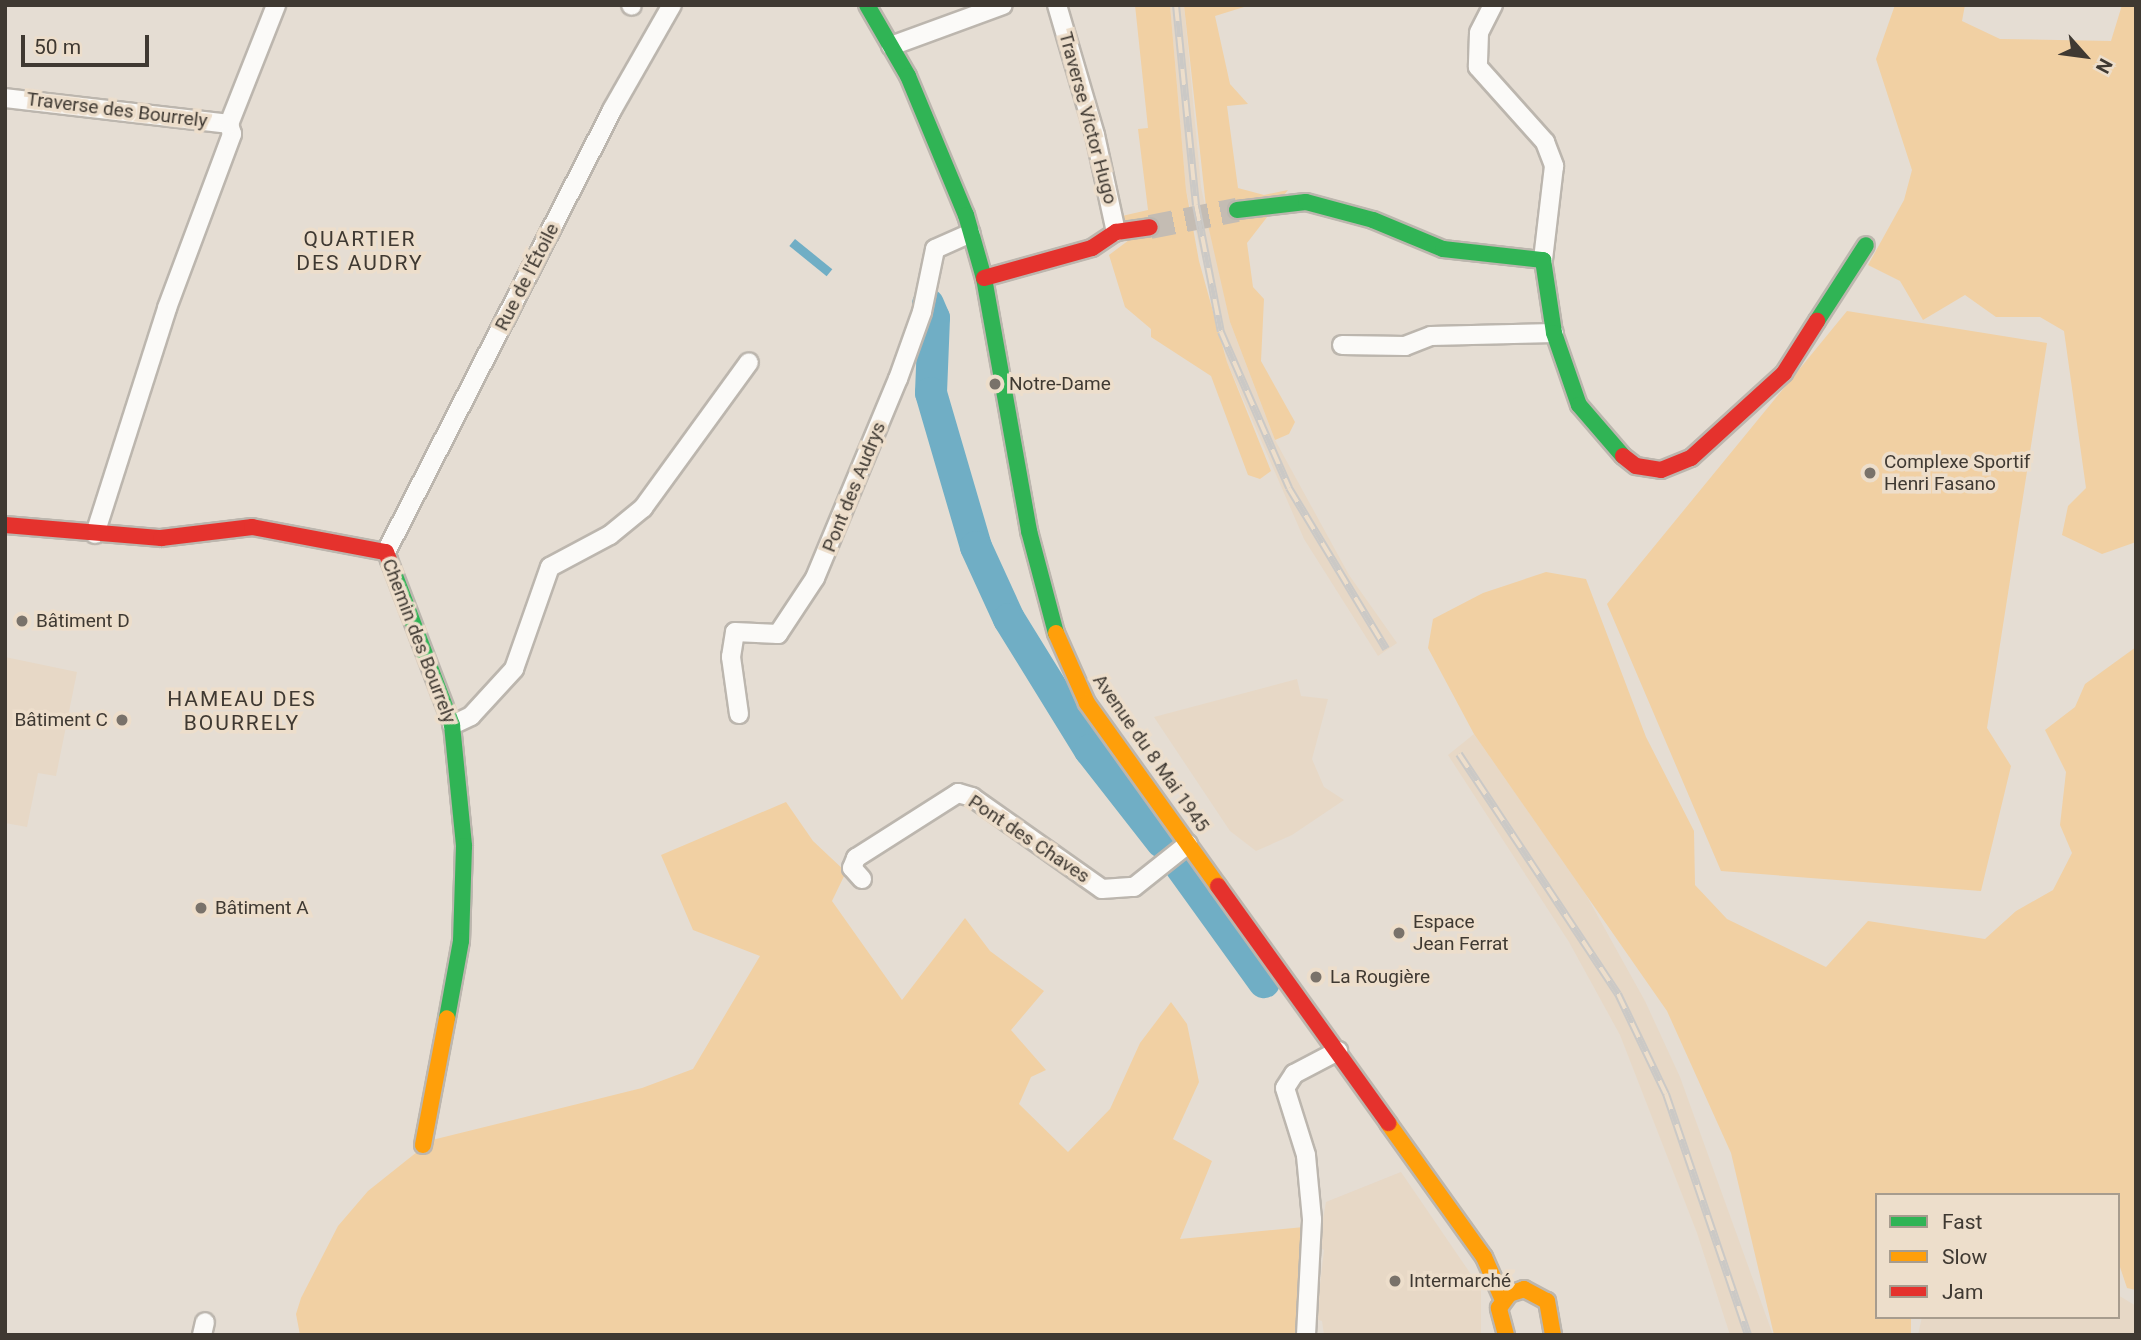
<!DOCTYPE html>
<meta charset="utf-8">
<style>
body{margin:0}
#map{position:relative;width:2141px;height:1340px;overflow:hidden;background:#e5ddd3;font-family:Roboto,sans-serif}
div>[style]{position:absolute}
.built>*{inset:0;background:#e7d8c6}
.green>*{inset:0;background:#f1d0a3}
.water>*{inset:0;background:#70aec5;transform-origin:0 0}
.river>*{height:32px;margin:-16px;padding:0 16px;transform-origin:16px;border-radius:16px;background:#70aec5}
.secondary-tunnel>*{height:24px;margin-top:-12px;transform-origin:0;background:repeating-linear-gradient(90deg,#c4bcb3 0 24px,transparent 0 36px)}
.roads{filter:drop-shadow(2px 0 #bcb6ae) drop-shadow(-2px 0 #bcb6ae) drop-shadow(0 2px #bcb6ae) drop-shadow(0 -2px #bcb6ae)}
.street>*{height:18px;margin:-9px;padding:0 9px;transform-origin:9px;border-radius:9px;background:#fbfaf8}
.fast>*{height:16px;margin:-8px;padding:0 8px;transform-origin:8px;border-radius:8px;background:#30b455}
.slow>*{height:16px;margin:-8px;padding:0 8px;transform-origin:8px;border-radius:8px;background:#ff9f0a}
.jam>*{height:16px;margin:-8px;padding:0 8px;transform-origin:8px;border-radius:8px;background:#e5322d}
.rail>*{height:8px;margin-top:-4px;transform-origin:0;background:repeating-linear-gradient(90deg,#eddecb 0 16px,#cbc9c6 0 32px);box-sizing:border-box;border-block:2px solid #cbc9c6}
.dots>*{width:19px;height:19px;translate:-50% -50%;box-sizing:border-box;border:4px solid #eddecb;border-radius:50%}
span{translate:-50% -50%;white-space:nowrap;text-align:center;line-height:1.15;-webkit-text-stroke:7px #eddecb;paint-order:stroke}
.street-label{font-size:19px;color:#3f3932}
.poi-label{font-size:19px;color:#3f3932}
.left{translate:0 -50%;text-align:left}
.right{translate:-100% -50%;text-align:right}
.neighbourhood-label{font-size:21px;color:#3f3932;letter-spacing:2px}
.frame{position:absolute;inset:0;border:7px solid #3f3932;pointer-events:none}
.legend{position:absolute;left:1875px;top:1193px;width:245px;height:126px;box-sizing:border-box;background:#eddecb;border:2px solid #a79c8e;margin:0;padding:9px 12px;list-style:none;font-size:21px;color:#3f3932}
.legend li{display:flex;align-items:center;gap:14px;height:35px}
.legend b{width:35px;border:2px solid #a79c8e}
.north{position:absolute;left:2050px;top:21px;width:70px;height:70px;-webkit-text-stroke:5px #eddecb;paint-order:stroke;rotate:118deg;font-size:19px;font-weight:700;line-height:28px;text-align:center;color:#3f3932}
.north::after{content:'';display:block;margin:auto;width:24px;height:32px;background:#3f3932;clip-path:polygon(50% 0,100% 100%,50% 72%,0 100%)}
.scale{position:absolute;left:21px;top:35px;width:128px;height:32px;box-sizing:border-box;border:4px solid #3f3932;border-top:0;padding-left:9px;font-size:21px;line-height:24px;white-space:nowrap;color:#3f3932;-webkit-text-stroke:5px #eddecb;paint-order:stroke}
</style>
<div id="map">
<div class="built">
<div style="clip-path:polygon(1170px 5px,1184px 5px,1201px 187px,1230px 322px,1275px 440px,1349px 575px,1397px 643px,1378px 656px,1304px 539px,1227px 362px,1186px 190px)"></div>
<div style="clip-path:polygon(5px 657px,77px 672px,56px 776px,38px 773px,27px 827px,5px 823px)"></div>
<div style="clip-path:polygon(1297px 679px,1301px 696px,1328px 699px,1312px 759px,1324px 787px,1344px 800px,1292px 835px,1256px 851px,1230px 831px,1154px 717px)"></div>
<div style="clip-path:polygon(1474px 734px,1585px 893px,1645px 1001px,1680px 1077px,1773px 1335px,1730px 1335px,1697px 1233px,1620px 1035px,1569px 942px,1448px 755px)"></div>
<div style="clip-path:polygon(1401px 1172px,1481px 1289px,1481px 1335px,1324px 1335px,1322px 1321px,1316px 1319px,1324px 1250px,1318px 1247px,1326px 1202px)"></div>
<div style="clip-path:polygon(2118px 1295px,2136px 1306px,2136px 1335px,1918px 1335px,1922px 1317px,2118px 1317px)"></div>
</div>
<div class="green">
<div style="clip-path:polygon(1135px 5px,1170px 5px,1186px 190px,1199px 261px,1227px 362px,1271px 471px,1260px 479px,1248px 475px,1211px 376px,1151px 337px,1151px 329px,1125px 307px,1109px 255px,1129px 240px,1122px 216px,1148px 210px,1138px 129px,1148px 128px)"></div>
<div style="clip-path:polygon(1184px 5px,1244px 7px,1215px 16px,1230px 84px,1248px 104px,1227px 106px,1238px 188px,1264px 195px,1288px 190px,1247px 243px,1253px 287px,1264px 299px,1261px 361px,1295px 422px,1289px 434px,1275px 440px,1230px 322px,1208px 225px)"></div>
<div style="clip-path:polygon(1895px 5px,1965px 5px,1962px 21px,2000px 39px,2111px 41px,2122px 5px,2136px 5px,2136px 542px,2102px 554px,2062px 535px,2068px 506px,2086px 488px,2064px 331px,2040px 317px,1996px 317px,1965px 295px,1923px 320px,1900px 281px,1868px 265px,1904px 200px,1912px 170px,1876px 59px)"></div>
<div style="clip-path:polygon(1847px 311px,2047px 343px,1987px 728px,2011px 766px,1981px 891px,1721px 871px,1607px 604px)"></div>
<div style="clip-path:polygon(1546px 572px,1586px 579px,1646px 737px,1694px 831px,1695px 885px,1727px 919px,1826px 967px,1868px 921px,1985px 939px,2016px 911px,2053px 890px,2072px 853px,2060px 825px,2066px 772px,2045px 730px,2075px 707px,2085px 684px,2136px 647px,2136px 1290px,2127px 1288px,2118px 1261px,2118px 1195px,1877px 1195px,1877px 1317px,1911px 1317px,1911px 1335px,1774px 1335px,1731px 1153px,1667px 1011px,1474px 734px,1428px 648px,1433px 619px,1483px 593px)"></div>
<div style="clip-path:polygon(786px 802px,813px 841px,846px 872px,832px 901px,902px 1000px,965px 918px,990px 951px,1044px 991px,1011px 1030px,1046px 1070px,1031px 1077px,1019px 1104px,1068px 1152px,1110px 1109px,1140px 1043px,1171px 1002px,1187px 1024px,1199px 1082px,1173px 1139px,1212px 1161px,1180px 1239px,1304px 1227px,1301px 1335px,300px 1335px,296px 1314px,301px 1298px,338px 1226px,368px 1191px,432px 1140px,642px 1088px,693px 1069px,760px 956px,693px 930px,661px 855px)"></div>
</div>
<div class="water">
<div style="left:795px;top:239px;width:48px;height:9px;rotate:39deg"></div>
</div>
<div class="river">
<div style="left:928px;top:304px;width:15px;rotate:67deg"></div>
<div style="left:934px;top:318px;width:75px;rotate:92.3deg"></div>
<div style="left:931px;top:393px;width:160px;rotate:73.7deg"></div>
<div style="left:976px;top:547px;width:79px;rotate:65.4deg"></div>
<div style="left:1009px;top:619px;width:154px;rotate:58.3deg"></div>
<div style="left:1090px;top:750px;width:117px;rotate:52deg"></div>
<div style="left:1181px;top:867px;width:142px;rotate:54.2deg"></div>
</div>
<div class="secondary-tunnel">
<div style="left:1150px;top:227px;width:89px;rotate:-11.1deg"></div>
</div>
<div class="roads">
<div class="street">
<div style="left:631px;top:5px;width:1px;rotate:45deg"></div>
<div style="left:1057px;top:5px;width:135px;rotate:73.7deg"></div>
<div style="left:1095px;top:135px;width:99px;rotate:77.8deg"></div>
<div style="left:1493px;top:5px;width:31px;rotate:117deg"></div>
<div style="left:1479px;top:33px;width:34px;rotate:92deg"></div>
<div style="left:1478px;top:67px;width:101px;rotate:48.2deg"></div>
<div style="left:1545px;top:142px;width:26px;rotate:69deg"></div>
<div style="left:1554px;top:166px;width:95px;rotate:96.7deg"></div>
<div style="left:891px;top:46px;width:119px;rotate:-20.1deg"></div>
<div style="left:5px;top:98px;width:226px;rotate:6.6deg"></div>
<div style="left:1342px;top:345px;width:63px;rotate:0.9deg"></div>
<div style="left:1405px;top:346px;width:28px;rotate:-21deg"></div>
<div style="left:1431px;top:336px;width:123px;rotate:-1.4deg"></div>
<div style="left:95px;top:534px;width:237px;rotate:-72.3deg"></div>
<div style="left:167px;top:308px;width:186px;rotate:-69.5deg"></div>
<div style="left:232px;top:134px;width:10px;rotate:-107deg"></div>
<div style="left:229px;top:124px;width:128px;rotate:-68.4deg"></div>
<div style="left:386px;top:552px;width:496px;rotate:-62.9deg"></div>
<div style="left:612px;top:110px;width:121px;rotate:-60.3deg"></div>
<div style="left:739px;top:714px;width:58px;rotate:-98deg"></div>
<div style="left:731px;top:657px;width:25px;rotate:-81deg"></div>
<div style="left:735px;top:632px;width:43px;rotate:2.7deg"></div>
<div style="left:778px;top:634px;width:67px;rotate:-56.5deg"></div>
<div style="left:815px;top:578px;width:216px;rotate:-67.4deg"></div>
<div style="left:898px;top:379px;width:71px;rotate:-70.3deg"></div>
<div style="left:922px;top:312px;width:64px;rotate:-78.3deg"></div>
<div style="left:935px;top:249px;width:39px;rotate:-24deg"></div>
<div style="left:452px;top:725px;width:21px;rotate:-25deg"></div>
<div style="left:471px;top:716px;width:64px;rotate:-47.5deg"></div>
<div style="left:514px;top:669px;width:108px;rotate:-70.6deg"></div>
<div style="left:550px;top:567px;width:68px;rotate:-28.1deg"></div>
<div style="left:610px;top:535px;width:43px;rotate:-39.3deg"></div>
<div style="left:643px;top:508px;width:180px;rotate:-54deg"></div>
<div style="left:862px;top:879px;width:15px;rotate:-132deg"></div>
<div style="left:852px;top:868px;width:11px;rotate:-68deg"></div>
<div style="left:856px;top:858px;width:121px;rotate:-32.5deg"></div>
<div style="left:958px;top:793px;width:15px;rotate:16deg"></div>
<div style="left:972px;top:797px;width:159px;rotate:35.3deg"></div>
<div style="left:1102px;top:889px;width:32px;rotate:-4deg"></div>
<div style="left:1134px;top:887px;width:69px;rotate:-38.5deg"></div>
<div style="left:202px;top:1335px;width:13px;rotate:-77deg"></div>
<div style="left:1306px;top:1335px;width:116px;rotate:-87deg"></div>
<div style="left:1312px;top:1219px;width:64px;rotate:-95.4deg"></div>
<div style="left:1306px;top:1155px;width:70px;rotate:-107.4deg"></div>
<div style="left:1285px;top:1088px;width:17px;rotate:-57deg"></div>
<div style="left:1294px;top:1074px;width:50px;rotate:-27.6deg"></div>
</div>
<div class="fast">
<div style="left:867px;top:5px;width:82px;rotate:60deg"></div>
<div style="left:908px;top:76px;width:151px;rotate:67.4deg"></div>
<div style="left:966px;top:215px;width:66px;rotate:74.1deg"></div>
<div style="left:984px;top:278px;width:257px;rotate:79.9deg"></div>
<div style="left:1029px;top:531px;width:106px;rotate:75.2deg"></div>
<div style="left:1237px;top:210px;width:69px;rotate:-6.6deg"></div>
<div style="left:1306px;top:202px;width:69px;rotate:15deg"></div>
<div style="left:1373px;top:220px;width:76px;rotate:22.5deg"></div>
<div style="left:1443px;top:249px;width:101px;rotate:6.3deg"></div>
<div style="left:1543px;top:260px;width:74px;rotate:81.4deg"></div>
<div style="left:1554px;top:333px;width:76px;rotate:70.9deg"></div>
<div style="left:1579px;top:405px;width:67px;rotate:49.2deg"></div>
<div style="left:1817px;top:321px;width:90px;rotate:-57.2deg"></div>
<div style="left:389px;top:560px;width:177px;rotate:69.1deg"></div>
<div style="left:452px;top:725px;width:122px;rotate:84.3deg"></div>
<div style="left:464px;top:846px;width:95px;rotate:91.8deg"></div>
<div style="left:461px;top:941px;width:78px;rotate:100.3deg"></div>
</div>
<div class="slow">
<div style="left:1056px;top:633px;width:77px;rotate:66.1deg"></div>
<div style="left:1087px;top:703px;width:225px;rotate:54.4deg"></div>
<div style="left:1388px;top:1123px;width:165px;rotate:54.4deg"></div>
<div style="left:1484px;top:1257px;width:47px;rotate:66.2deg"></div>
<div style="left:423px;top:1145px;width:129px;rotate:-79.3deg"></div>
<div style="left:1506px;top:1335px;width:28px;rotate:-105deg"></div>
<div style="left:1499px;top:1308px;width:17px;rotate:-54deg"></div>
<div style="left:1509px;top:1294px;width:16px;rotate:-18deg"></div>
<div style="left:1524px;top:1289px;width:26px;rotate:28deg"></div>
<div style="left:1547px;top:1301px;width:35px;rotate:80deg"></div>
</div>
<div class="jam">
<div style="left:984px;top:278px;width:112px;rotate:-15.5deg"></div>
<div style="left:1092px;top:248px;width:29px;rotate:-34deg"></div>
<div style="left:1116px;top:232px;width:34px;rotate:-8deg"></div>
<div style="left:1623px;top:456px;width:16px;rotate:38deg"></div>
<div style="left:1636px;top:466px;width:25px;rotate:9deg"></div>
<div style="left:1661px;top:470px;width:32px;rotate:-22deg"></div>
<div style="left:1691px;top:458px;width:126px;rotate:-42.4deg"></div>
<div style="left:1784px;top:373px;width:62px;rotate:-57.6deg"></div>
<div style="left:5px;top:525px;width:157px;rotate:4.8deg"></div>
<div style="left:161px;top:538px;width:92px;rotate:-6.9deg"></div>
<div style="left:252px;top:527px;width:136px;rotate:10.6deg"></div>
<div style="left:386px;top:552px;width:9px;rotate:69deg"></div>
<div style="left:1218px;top:886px;width:292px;rotate:54.3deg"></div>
</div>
</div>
<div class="rail">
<div style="left:1176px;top:5px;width:201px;rotate:84.3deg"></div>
<div style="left:1196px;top:205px;width:129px;rotate:78.9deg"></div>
<div style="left:1221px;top:332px;width:170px;rotate:66.4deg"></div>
<div style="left:1289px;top:488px;width:188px;rotate:58.9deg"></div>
<div style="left:1459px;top:754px;width:288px;rotate:56.5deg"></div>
<div style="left:1618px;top:994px;width:111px;rotate:64.4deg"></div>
<div style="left:1666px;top:1094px;width:255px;rotate:71.2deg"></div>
</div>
<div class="dots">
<div style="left:995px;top:384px;background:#79726a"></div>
<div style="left:1870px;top:473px;background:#79726a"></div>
<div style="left:22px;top:621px;background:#79726a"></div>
<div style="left:122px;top:720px;background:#79726a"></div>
<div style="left:201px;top:908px;background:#79726a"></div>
<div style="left:1399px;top:933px;background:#79726a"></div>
<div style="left:1316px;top:977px;background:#79726a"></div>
<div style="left:1395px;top:1281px;background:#79726a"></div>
</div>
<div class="street-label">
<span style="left:117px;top:110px;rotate:7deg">Traverse des Bourrely</span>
<span style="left:1088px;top:118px;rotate:75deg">Traverse Victor Hugo</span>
<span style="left:527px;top:277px;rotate:-63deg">Rue de l'Étoile</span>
<span style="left:854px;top:487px;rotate:-68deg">Pont des Audrys</span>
<span style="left:419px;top:641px;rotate:69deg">Chemin des Bourrely</span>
<span style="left:1151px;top:753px;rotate:55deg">Avenue du 8 Mai 1945</span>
<span style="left:1029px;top:839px;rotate:34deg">Pont des Chaves</span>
</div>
<div class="poi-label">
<span class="left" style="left:1009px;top:384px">Notre-Dame</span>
<span class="left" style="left:1884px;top:473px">Complexe Sportif<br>Henri Fasano</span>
<span class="left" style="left:36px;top:621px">Bâtiment D</span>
<span class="right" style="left:108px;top:720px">Bâtiment C</span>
<span class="left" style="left:215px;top:908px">Bâtiment A</span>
<span class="left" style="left:1413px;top:933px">Espace<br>Jean Ferrat</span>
<span class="left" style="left:1330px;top:977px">La Rougière</span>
<span class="left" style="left:1409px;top:1281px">Intermarché</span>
</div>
<div class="neighbourhood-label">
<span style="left:360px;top:251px">QUARTIER<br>DES AUDRY</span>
<span style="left:242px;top:711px">HAMEAU DES<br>BOURRELY</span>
</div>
<div class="frame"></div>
<ul class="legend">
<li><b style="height:9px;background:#30b455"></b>Fast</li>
<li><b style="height:9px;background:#ff9f0a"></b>Slow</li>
<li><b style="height:9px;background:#e5322d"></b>Jam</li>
</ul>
<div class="north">N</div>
<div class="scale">50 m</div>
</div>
